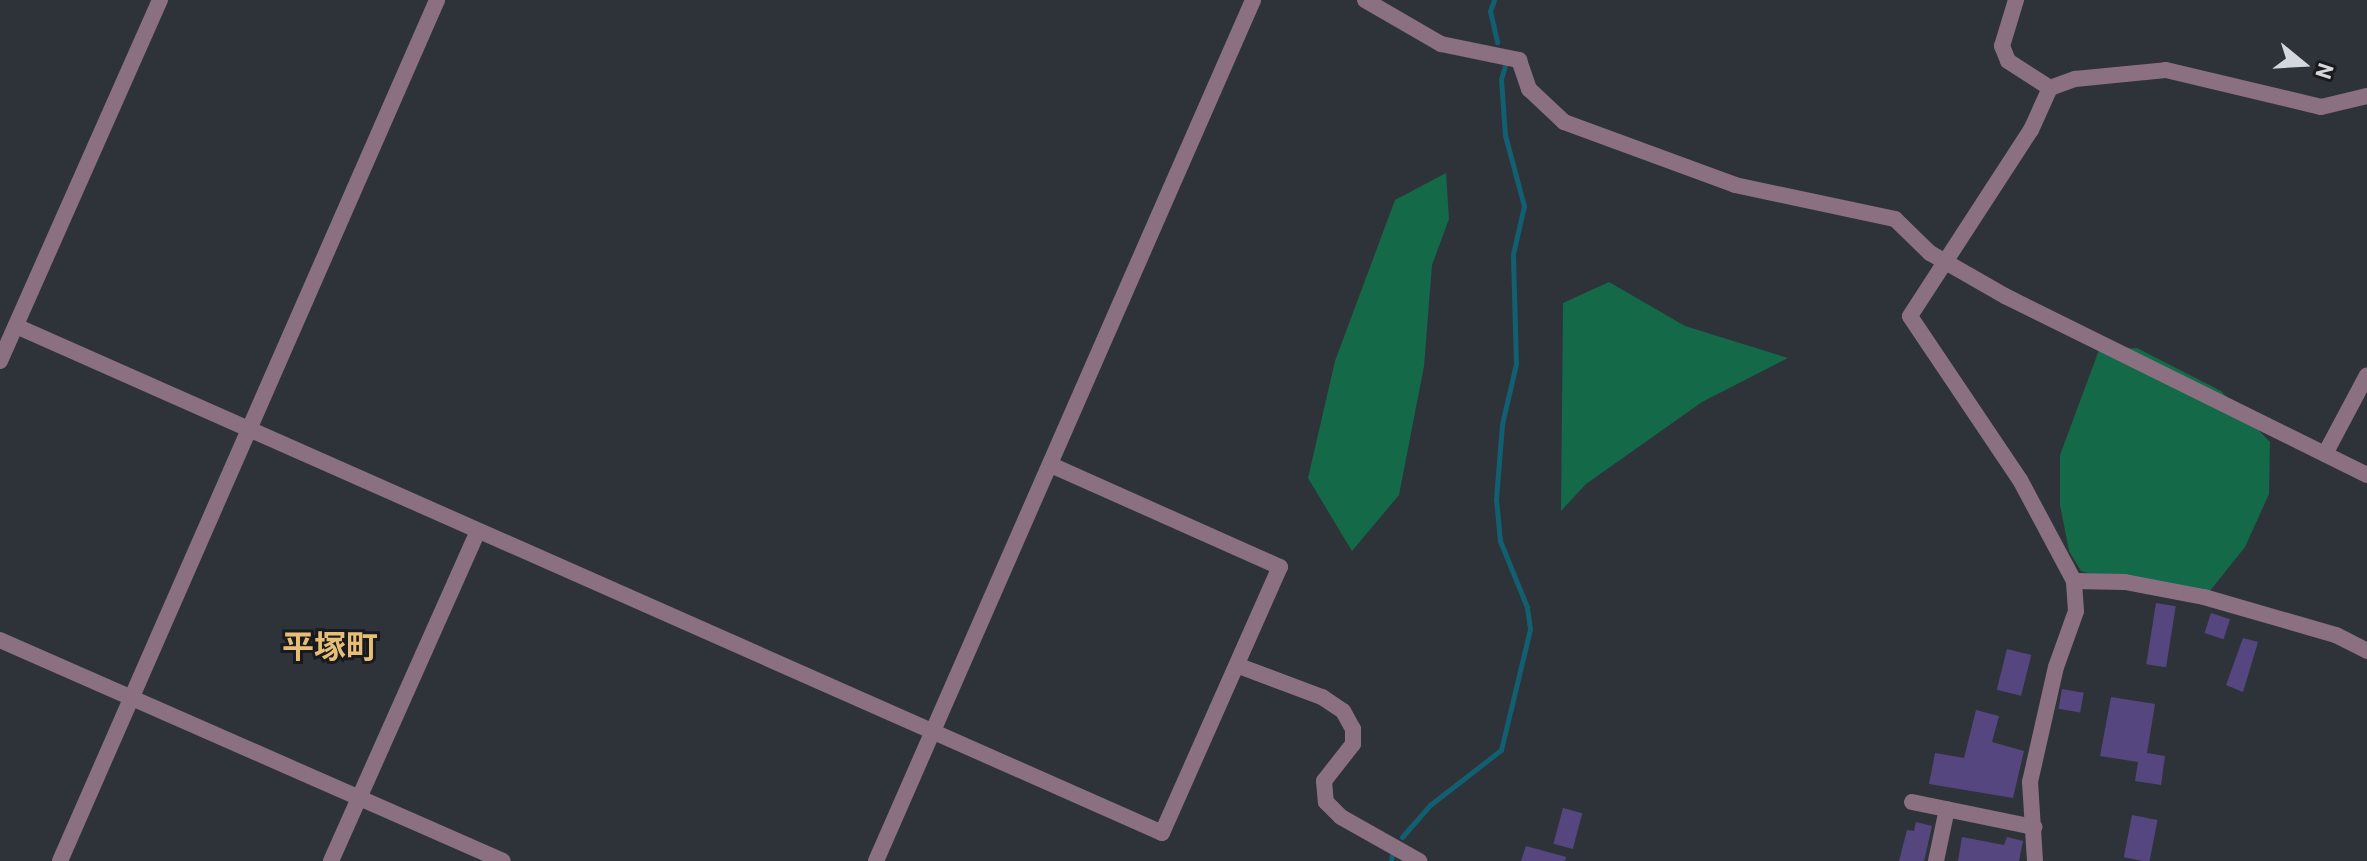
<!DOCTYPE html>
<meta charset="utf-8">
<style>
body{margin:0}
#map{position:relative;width:2367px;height:861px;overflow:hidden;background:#2e3339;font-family:Barlow,"Noto Sans JP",sans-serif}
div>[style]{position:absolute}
.forest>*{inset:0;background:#146949}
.stream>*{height:5px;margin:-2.5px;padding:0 2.5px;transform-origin:2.5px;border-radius:2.5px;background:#115f70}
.building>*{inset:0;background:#56467f;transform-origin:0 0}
.street>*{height:16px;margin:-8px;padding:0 8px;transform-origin:8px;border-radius:8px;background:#8b7082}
span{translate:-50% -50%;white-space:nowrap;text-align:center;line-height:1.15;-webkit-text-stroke:6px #181a1d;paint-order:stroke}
.quarter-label{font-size:32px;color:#e6be77;font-weight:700}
.north{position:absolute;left:2263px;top:24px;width:80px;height:80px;-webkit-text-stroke:6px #181a1d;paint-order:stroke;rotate:108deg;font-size:22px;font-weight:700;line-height:32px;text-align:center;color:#d4d7dc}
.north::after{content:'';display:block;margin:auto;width:28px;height:36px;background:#d4d7dc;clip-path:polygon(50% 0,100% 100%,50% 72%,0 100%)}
</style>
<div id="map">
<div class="forest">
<div style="clip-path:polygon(1446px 173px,1449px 219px,1432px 265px,1424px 366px,1399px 495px,1352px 551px,1308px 478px,1335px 361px,1395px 200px)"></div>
<div style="clip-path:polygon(1609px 282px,1685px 326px,1788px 358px,1702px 402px,1586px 484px,1561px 511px,1563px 303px)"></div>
<div style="clip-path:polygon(2137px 348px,2221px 391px,2270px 442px,2269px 494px,2245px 547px,2209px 592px,2091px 574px,2081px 571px,2069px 551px,2060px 505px,2060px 455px,2099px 350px)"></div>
</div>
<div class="stream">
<div style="left:1494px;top:0;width:12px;rotate:110deg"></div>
<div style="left:1490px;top:11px;width:32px;rotate:77deg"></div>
<div style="left:1402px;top:837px;width:43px;rotate:-48.8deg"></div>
<div style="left:1430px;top:805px;width:90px;rotate:-37.8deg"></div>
<div style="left:1501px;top:750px;width:124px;rotate:-76.5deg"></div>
<div style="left:1530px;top:629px;width:22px;rotate:-98deg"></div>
<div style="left:1527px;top:607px;width:71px;rotate:-112.2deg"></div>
<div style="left:1500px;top:541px;width:42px;rotate:-95.4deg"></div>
<div style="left:1496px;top:499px;width:75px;rotate:-85.4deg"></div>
<div style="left:1502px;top:424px;width:62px;rotate:-76.9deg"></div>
<div style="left:1516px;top:364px;width:110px;rotate:-91.6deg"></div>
<div style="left:1513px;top:254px;width:49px;rotate:-77.1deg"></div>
<div style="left:1524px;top:206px;width:73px;rotate:-105deg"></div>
<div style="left:1505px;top:135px;width:56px;rotate:-94.1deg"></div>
<div style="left:1501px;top:79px;width:14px;rotate:-73deg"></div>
<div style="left:1391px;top:861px;width:6px;rotate:-81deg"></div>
</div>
<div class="building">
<div style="left:2156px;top:603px;width:20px;height:62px;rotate:9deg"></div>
<div style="left:2211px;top:613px;width:20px;height:21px;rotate:18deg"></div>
<div style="clip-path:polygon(2243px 638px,2258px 642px,2243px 692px,2226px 685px)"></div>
<div style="left:2007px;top:649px;width:25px;height:42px;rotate:14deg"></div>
<div style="left:2062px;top:689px;width:22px;height:20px;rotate:10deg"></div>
<div style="clip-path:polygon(2111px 697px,2155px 704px,2147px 753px,2165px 756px,2161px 785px,2135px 781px,2138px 762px,2100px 756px)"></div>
<div style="clip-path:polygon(1976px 710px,1999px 716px,1992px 742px,2024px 751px,2013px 798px,1929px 784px,1935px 753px,1964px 758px)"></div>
<div style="left:1563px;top:808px;width:20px;height:37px;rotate:15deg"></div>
<div style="left:2132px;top:815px;width:26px;height:43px;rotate:11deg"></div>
<div style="clip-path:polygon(1916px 822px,1932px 826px,1924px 861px,1899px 861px,1907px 830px,1914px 831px)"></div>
<div style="clip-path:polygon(1962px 837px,2004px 845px,2007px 837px,2023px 841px,2019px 861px,1958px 861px)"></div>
<div style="clip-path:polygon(1526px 846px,1566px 857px,1565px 861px,1521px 861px)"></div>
</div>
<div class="street">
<div style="left:1365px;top:0;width:88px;rotate:30.1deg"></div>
<div style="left:1441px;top:44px;width:80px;rotate:11.6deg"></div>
<div style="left:1519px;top:60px;width:31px;rotate:71deg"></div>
<div style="left:1529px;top:89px;width:48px;rotate:43.3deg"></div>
<div style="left:1564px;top:122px;width:182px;rotate:20.2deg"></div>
<div style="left:1735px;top:185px;width:164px;rotate:12deg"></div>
<div style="left:1895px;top:219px;width:49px;rotate:44.2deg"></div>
<div style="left:1930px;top:253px;width:86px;rotate:29.8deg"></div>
<div style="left:2005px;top:296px;width:404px;rotate:26.3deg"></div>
<div style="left:2016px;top:0;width:48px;rotate:106.9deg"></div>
<div style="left:2002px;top:46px;width:16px;rotate:68deg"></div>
<div style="left:2008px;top:61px;width:50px;rotate:32.7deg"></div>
<div style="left:16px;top:326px;width:1253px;rotate:23.86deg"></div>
<div style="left:1162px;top:833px;width:291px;rotate:-66.1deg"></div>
<div style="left:1280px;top:567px;width:251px;rotate:-156deg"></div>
<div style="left:0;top:361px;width:395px;rotate:-66.1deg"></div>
<div style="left:2325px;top:454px;width:89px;rotate:-62deg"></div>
<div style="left:2074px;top:581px;width:51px;rotate:1.1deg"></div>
<div style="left:2125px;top:582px;width:80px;rotate:10.8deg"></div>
<div style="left:2204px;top:597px;width:137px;rotate:16.1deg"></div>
<div style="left:2336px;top:635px;width:35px;rotate:27deg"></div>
<div style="left:0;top:640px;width:549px;rotate:23.72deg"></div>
<div style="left:1239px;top:666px;width:89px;rotate:20.5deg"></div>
<div style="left:1322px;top:697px;width:25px;rotate:34deg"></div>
<div style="left:1343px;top:711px;width:21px;rotate:61deg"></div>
<div style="left:1353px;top:729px;width:15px;rotate:90deg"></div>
<div style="left:1353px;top:744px;width:47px;rotate:128.1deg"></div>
<div style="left:1324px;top:781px;width:21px;rotate:85deg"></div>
<div style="left:1326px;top:802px;width:21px;rotate:45deg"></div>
<div style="left:1341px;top:817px;width:90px;rotate:29.4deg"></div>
<div style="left:1912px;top:802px;width:125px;rotate:11.6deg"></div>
<div style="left:60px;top:861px;width:940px;rotate:-66.35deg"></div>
<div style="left:331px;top:861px;width:361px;rotate:-66deg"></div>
<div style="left:876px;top:861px;width:940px;rotate:-66.35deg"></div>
<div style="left:1936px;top:861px;width:53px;rotate:-78.1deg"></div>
<div style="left:2035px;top:861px;width:79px;rotate:-93.6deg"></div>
<div style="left:2030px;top:782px;width:118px;rotate:-77.3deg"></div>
<div style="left:2056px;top:667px;width:59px;rotate:-70.3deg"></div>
<div style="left:2076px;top:611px;width:30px;rotate:-94deg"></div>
<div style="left:2074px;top:581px;width:115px;rotate:-118.1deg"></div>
<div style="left:2020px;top:480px;width:197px;rotate:-123.9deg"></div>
<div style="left:1910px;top:316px;width:222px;rotate:-57deg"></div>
<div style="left:2031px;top:130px;width:46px;rotate:-65.7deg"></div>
<div style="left:2050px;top:88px;width:27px;rotate:-20deg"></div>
<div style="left:2075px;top:79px;width:91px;rotate:-5.6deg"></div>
<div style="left:2166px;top:70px;width:159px;rotate:13.4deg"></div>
<div style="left:2321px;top:107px;width:47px;rotate:-13.4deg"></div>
</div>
<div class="quarter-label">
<span style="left:330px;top:645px">平塚町</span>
</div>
<div class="north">N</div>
</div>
